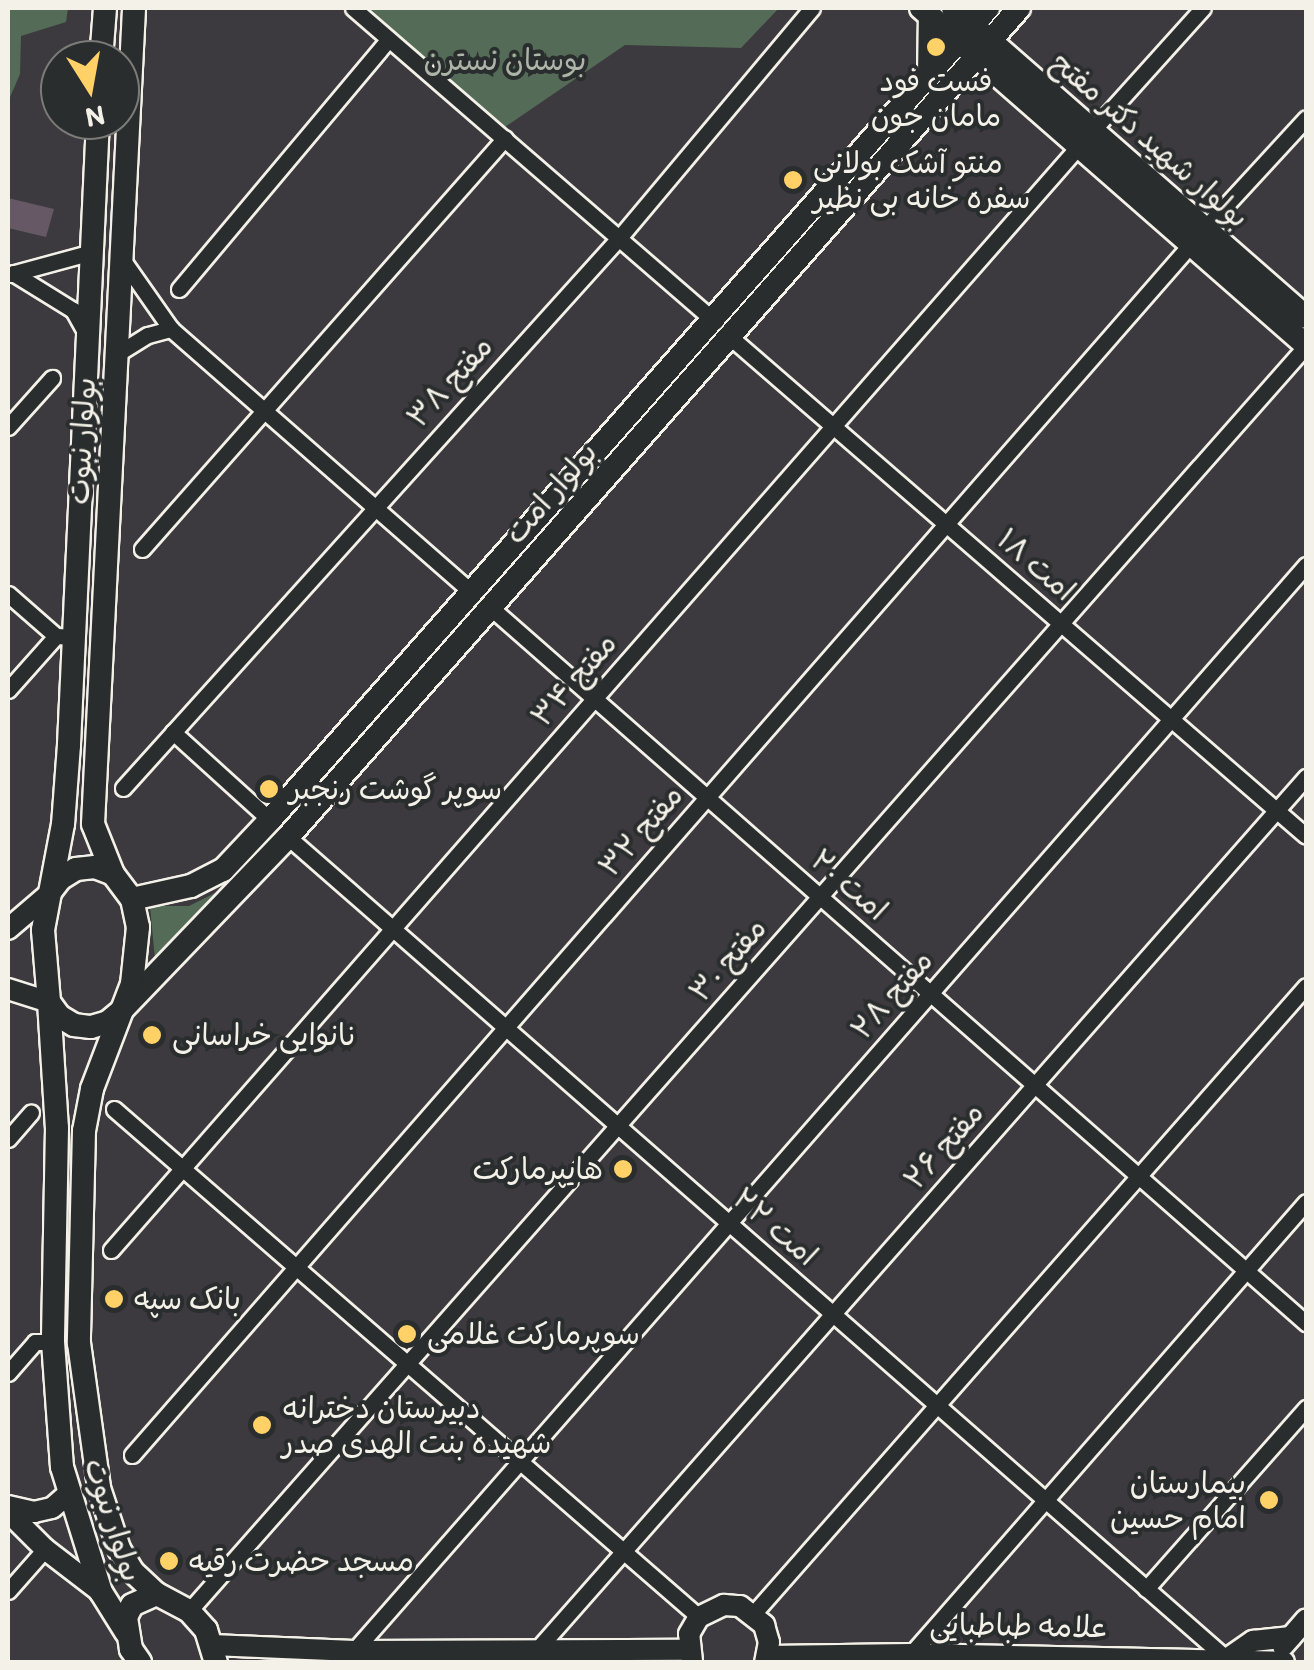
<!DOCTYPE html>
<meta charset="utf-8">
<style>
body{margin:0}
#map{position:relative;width:1314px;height:1670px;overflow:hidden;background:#3c3a3e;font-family:Itim,"Playpen Sans Arabic",sans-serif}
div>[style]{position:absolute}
.green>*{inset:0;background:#546b57}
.building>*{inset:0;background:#665865}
.roads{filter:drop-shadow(2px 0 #f4f1e8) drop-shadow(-2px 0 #f4f1e8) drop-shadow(0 2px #f4f1e8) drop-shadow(0 -2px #f4f1e8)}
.minor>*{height:15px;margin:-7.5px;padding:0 7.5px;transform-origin:7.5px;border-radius:7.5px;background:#2a2d2e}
.tertiary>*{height:20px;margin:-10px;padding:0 10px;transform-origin:10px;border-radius:10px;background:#2a2d2e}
.secondary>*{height:22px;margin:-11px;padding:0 11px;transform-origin:11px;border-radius:11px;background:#2a2d2e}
.dots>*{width:28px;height:28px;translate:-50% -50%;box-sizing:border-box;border:5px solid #2a2d2e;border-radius:50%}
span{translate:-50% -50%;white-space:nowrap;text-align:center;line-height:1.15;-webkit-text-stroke:8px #2a2d2e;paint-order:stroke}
.park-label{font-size:30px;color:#acb5a7}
.poi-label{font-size:30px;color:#f4f1e8}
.left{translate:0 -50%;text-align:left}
.right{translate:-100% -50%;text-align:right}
.street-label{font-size:30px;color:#f4f1e8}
.frame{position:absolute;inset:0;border:10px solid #f4f1e8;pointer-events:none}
.north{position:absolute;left:40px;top:40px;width:100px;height:100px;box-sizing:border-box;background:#2a2d2e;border:2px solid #7b7b78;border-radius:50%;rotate:169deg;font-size:28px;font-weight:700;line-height:40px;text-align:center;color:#f4f1e8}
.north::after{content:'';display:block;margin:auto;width:35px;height:45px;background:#ffd166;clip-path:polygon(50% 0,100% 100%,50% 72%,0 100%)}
</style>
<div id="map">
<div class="green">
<div style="clip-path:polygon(8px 8px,68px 8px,66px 22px,21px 36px,20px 74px,8px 102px)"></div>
<div style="clip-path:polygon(369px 8px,779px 8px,741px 48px,625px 45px,502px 129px)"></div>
<div style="clip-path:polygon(217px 892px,155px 960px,150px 906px,189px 906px)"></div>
</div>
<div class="building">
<div style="clip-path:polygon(8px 198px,54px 209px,46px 237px,8px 228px)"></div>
</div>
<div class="roads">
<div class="minor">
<div style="left:353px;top:8px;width:479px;rotate:40.9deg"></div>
<div style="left:1093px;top:130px;width:164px;rotate:-48deg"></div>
<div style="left:1205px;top:228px;width:149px;rotate:-47.4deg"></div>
<div style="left:122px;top:259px;width:85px;rotate:55deg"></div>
<div style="left:171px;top:329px;width:401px;rotate:41.2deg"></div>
<div style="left:13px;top:273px;width:70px;rotate:31.7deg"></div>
<div style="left:73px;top:310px;width:25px;rotate:61deg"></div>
<div style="left:11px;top:274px;width:84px;rotate:-15.2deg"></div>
<div style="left:179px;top:289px;width:326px;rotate:-50deg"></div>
<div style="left:729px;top:336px;width:763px;rotate:40.91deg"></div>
<div style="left:117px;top:354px;width:36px;rotate:-32deg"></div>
<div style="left:148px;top:335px;width:24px;rotate:-15deg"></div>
<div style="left:8px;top:427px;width:66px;rotate:-48.1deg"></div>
<div style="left:142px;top:549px;width:548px;rotate:-48.55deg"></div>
<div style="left:8px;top:594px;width:64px;rotate:41.2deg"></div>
<div style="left:490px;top:607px;width:1086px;rotate:41.27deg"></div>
<div style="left:8px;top:690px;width:72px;rotate:-48.4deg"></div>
<div style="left:56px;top:636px;width:19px;rotate:3deg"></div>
<div style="left:173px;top:732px;width:131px;rotate:42.2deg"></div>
<div style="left:123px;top:788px;width:741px;rotate:-47.96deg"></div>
<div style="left:619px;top:238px;width:300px;rotate:-50deg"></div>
<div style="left:288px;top:837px;width:1248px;rotate:41.2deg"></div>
<div style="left:114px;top:1109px;width:775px;rotate:40.97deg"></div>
<div style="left:8px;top:1139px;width:35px;rotate:-49deg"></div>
<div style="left:111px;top:1250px;width:1468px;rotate:-48.76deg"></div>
<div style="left:8px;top:1373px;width:41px;rotate:-48.9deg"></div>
<div style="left:35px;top:1342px;width:18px"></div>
<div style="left:132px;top:1455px;width:1609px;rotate:-48.83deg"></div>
<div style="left:1146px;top:1589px;width:242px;rotate:-48.5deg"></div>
<div style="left:8px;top:1591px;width:56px;rotate:-48.6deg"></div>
<div style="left:189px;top:1611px;width:1688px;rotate:-48.56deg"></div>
<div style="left:754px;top:1613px;width:835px;rotate:-48.64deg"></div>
<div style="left:911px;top:1654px;width:600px;rotate:-48.85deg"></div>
<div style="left:344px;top:1662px;width:1459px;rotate:-48.75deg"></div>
<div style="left:526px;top:1662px;width:1180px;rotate:-48.61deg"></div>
</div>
<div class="tertiary">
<div style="left:8px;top:929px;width:54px;rotate:-40.5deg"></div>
<div style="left:8px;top:989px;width:43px;rotate:17.6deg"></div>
<div style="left:8px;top:1506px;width:27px;rotate:13deg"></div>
<div style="left:34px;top:1512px;width:18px;rotate:-13deg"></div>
<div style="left:52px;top:1508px;width:20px;rotate:-41deg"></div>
<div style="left:8px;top:1512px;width:52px;rotate:45deg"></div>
<div style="left:45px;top:1549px;width:71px;rotate:37.5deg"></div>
<div style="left:212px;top:1645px;width:142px;rotate:2.4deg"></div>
<div style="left:354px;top:1651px;width:334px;rotate:-0.2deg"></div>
<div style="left:1283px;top:1646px;width:35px;rotate:-49deg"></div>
<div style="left:768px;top:1656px;width:143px;rotate:-0.8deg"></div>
<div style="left:911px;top:1654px;width:373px;rotate:1.2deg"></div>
<div style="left:692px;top:1661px;width:27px;rotate:-96deg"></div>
<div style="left:689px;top:1634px;width:20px;rotate:-60deg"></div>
<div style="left:699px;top:1617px;width:28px;rotate:-26deg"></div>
<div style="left:724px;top:1605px;width:16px;rotate:4deg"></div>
<div style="left:740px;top:1606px;width:31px;rotate:38deg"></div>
<div style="left:764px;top:1625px;width:18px;rotate:74deg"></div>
<div style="left:769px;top:1642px;width:20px;rotate:101deg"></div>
<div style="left:1231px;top:1661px;width:4px;rotate:-153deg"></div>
<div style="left:1227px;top:1659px;width:32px;rotate:-35deg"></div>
<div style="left:1253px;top:1641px;width:38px;rotate:-6deg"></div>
</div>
<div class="secondary">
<div style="left:921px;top:8px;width:512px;rotate:41.2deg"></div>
<div style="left:953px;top:8px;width:469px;rotate:41.2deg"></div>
<div style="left:101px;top:60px;width:52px;rotate:-85.6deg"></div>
<div style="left:929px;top:76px;width:61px;rotate:-89.1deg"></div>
<div style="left:98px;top:120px;width:626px;rotate:92.66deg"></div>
<div style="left:69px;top:745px;width:79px;rotate:94.3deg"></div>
<div style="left:63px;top:824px;width:108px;rotate:100.7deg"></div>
<div style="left:43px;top:930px;width:72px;rotate:85.2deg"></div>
<div style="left:49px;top:1002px;width:17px;rotate:54deg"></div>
<div style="left:59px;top:1016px;width:17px;rotate:31deg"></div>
<div style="left:74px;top:1025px;width:17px;rotate:7deg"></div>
<div style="left:91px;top:1027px;width:18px;rotate:-16deg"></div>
<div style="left:108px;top:1022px;width:17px;rotate:-40deg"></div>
<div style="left:121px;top:1011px;width:241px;rotate:-46.2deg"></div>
<div style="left:288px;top:837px;width:1105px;rotate:-48.59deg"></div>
<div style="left:113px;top:874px;width:54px;rotate:-111.8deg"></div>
<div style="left:93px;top:824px;width:817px;rotate:-87.12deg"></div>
<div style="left:51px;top:891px;width:15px;rotate:-53deg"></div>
<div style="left:60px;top:879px;width:19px;rotate:-32deg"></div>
<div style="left:76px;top:869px;width:19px;rotate:-6deg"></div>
<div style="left:95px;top:867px;width:19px;rotate:21deg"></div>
<div style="left:113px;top:874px;width:31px;rotate:53deg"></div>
<div style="left:132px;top:899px;width:29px;rotate:78deg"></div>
<div style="left:138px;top:927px;width:57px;rotate:96deg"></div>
<div style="left:132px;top:984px;width:112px;rotate:110.9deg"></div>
<div style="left:92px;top:1089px;width:43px;rotate:100.8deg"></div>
<div style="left:84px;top:1131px;width:212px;rotate:91.4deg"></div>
<div style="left:79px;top:1343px;width:146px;rotate:82.1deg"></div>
<div style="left:99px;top:1488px;width:64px;rotate:71.8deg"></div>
<div style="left:119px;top:1549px;width:26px;rotate:59deg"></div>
<div style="left:132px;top:1571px;width:34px;rotate:43deg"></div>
<div style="left:132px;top:899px;width:60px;rotate:-12.4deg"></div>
<div style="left:191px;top:886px;width:36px;rotate:-27deg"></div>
<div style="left:223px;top:870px;width:69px;rotate:-46.8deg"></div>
<div style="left:270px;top:820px;width:1084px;rotate:-48.52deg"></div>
<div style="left:49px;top:1002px;width:126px;rotate:86.4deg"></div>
<div style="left:57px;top:1128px;width:214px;rotate:91.1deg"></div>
<div style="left:53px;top:1342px;width:125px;rotate:85.9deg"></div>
<div style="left:62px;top:1467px;width:131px;rotate:72.7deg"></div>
<div style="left:101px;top:1592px;width:47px;rotate:58deg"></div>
<div style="left:140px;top:1662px;width:16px;rotate:-125deg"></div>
<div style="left:131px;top:1649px;width:32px;rotate:-99deg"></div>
<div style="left:126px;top:1617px;width:13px;rotate:-63deg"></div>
<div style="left:132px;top:1605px;width:27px;rotate:-24deg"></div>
<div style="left:157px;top:1594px;width:36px;rotate:28deg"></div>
<div style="left:189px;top:1611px;width:25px;rotate:48deg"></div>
<div style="left:206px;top:1630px;width:34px;rotate:73deg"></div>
</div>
</div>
<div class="dots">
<div style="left:936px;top:47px;background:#ffd166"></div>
<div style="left:793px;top:180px;background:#ffd166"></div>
<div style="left:269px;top:789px;background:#ffd166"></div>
<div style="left:152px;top:1035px;background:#ffd166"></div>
<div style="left:623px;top:1169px;background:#ffd166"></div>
<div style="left:114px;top:1299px;background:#ffd166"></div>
<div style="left:407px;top:1334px;background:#ffd166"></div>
<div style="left:262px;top:1425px;background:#ffd166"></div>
<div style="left:1269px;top:1500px;background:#ffd166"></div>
<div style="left:169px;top:1561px;background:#ffd166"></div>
</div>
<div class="park-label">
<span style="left:505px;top:60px">بوستان نسترن</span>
</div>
<div class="poi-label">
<span style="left:936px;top:98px">فست فود<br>مامان جون</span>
<span class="left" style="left:813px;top:180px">منتو آشک بولانی<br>سفره خانه بی نظیر</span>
<span class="left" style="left:289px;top:789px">سوپر گوشت رنجبر</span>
<span class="left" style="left:172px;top:1035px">نانوایی خراسانی</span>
<span class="right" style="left:603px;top:1169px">هایپرمارکت</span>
<span class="left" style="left:134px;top:1299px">بانک سپه</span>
<span class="left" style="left:427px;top:1334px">سوپرمارکت غلامی</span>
<span class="left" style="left:282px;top:1425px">دبیرستان دخترانه<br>شهیده بنت الهدی صدر</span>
<span class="right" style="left:1246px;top:1500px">بیمارستان<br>امام حسین</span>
<span class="left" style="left:189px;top:1561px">مسجد حضرت رقیه</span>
</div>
<div class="street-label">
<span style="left:1150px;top:140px;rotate:41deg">بولوار شهید دکتر مفتح</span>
<span style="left:450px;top:382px;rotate:-48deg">مفتح ۳۸</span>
<span style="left:82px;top:441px;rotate:-87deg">بولوار نبوت</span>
<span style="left:551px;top:493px;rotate:-49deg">بولوار امت</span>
<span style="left:1036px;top:565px;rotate:41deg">امت ۱۸</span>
<span style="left:574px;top:680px;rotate:-49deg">مفتح ۳۴</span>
<span style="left:641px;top:831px;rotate:-49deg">مفتح ۳۲</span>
<span style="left:849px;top:885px;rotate:41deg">امت ۲۰</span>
<span style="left:728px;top:960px;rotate:-49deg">مفتح ۳۰</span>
<span style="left:892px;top:995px;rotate:-49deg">مفتح ۲۸</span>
<span style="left:944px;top:1146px;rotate:-49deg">مفتح ۲۶</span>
<span style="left:775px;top:1227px;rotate:41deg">امت ۲۲</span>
<span style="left:113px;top:1520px;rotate:72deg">بولوار نبوت</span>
<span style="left:1019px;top:1626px;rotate:1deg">علامه طباطبایی</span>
</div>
<div class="frame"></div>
<div class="north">N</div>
</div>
